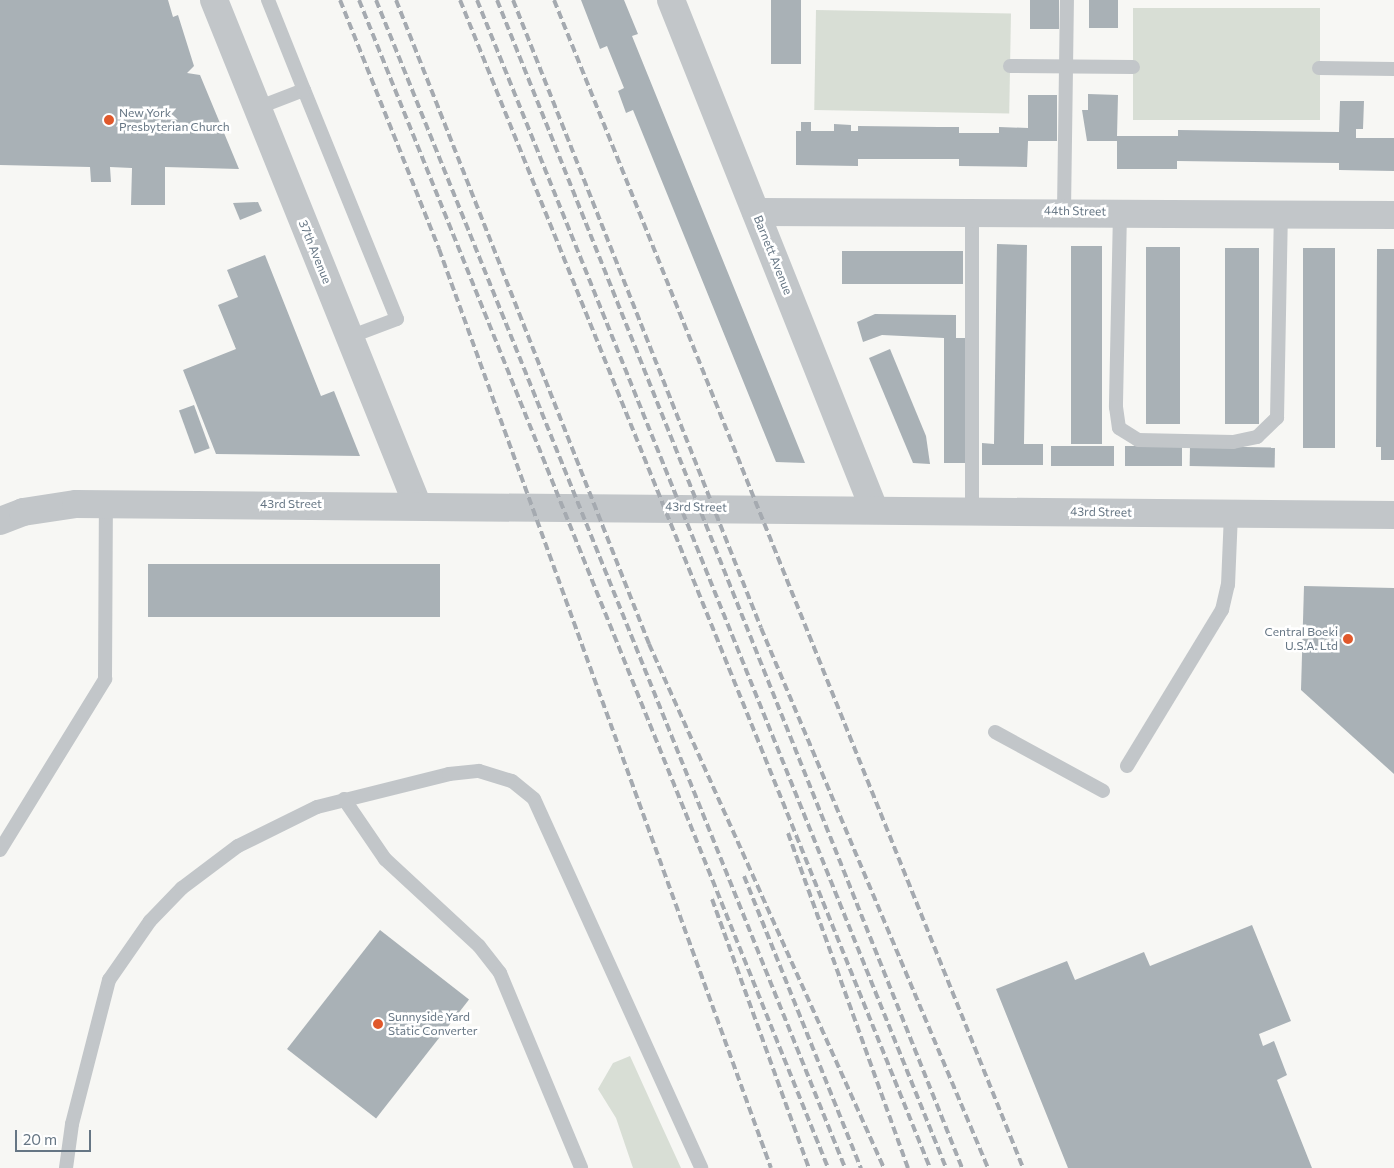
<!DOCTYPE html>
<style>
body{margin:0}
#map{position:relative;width:1394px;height:1168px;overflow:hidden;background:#f7f7f4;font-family:Commissioner,sans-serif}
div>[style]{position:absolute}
.green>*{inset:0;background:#d8ded5;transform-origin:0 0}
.building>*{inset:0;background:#a9b1b6;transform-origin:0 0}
.service>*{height:14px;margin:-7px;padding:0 7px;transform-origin:7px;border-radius:7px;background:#c2c6c9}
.minor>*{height:28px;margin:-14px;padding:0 14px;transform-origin:14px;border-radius:14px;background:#c2c6c9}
.rail>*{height:4px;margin-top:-2px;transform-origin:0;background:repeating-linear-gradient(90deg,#a5aab0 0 8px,transparent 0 12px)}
.dots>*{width:14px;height:14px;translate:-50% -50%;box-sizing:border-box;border:2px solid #fff;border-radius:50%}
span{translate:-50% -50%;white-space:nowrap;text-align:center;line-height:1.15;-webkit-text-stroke:5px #fff;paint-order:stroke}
.poi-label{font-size:12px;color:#667684}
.left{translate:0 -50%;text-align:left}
.right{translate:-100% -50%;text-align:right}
.street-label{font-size:12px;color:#667684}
.scale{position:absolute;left:15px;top:1130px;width:76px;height:22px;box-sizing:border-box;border:2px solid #667684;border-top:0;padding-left:6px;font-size:15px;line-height:18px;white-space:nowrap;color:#667684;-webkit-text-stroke:4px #fff;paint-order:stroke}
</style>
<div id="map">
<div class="green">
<div style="left:1133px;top:8px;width:187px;height:112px"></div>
<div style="left:816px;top:10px;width:195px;height:100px;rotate:1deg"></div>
<div style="clip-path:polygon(630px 1056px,659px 1120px,681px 1168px,633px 1168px,616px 1118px,598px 1089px,613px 1063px)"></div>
</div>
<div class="building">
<div style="clip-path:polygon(0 0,168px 0,173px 17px,178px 15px,194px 66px,187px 73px,200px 75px,239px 169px,165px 167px,165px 205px,131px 205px,132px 168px,110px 167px,111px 182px,91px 182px,90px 167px,0 165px)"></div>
<div style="clip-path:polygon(581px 0,624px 0,638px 34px,632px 36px,805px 463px,776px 462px,633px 110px,626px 113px,618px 91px,624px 88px,607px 46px,600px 49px)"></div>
<div style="left:771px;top:0;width:30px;height:64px"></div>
<div style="left:1030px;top:0;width:29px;height:29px"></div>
<div style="left:1089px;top:0;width:29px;height:28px"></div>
<div style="clip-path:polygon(1088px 94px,1118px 95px,1117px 136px,1178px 136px,1178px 130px,1339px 132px,1340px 101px,1364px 101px,1363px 129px,1356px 129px,1356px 138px,1394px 138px,1394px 171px,1339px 170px,1339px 163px,1177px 161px,1177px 169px,1117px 169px,1117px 141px,1087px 141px,1082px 110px,1088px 110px)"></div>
<div style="clip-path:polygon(1028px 95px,1057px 95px,1057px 141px,1028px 141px,1027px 167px,959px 166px,959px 159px,858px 159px,858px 166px,796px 165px,796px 131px,801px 131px,801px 122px,811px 122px,811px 131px,834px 131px,834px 124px,851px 125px,851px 131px,858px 131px,858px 126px,939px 127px,959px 127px,959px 133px,999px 133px,999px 127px,1028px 128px)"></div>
<div style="clip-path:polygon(258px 202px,262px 211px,240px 220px,233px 203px)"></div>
<div style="clip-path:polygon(997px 244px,1027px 245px,1024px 444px,1043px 444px,1043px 465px,982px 465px,982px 443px,994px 444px)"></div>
<div style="left:1071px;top:246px;width:31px;height:198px"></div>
<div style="left:1146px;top:247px;width:34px;height:177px"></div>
<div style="left:1225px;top:248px;width:34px;height:176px"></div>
<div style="left:1303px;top:248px;width:32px;height:200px"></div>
<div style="clip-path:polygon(1377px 249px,1394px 249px,1394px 460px,1381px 460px,1381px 447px,1376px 447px)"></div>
<div style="left:842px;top:251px;width:121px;height:33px"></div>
<div style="clip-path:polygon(265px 255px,321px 396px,334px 391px,360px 456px,216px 454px,183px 370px,236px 349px,218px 305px,238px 297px,227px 270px)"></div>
<div style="clip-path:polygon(875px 314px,956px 315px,956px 338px,967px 338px,966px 463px,944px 463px,944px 338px,882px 335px,863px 342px,857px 322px)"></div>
<div style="clip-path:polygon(890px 349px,926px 436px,930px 464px,913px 463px,869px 358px)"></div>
<div style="left:194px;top:405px;width:46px;height:16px;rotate:70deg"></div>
<div style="left:1051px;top:446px;width:63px;height:20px"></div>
<div style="left:1125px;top:446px;width:57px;height:20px"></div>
<div style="left:1190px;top:446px;width:85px;height:20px;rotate:1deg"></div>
<div style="left:148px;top:564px;width:292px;height:53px"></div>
<div style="clip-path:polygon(1304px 586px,1394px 588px,1394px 774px,1301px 690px)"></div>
<div style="clip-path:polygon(1252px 925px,1291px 1021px,1259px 1034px,1263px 1046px,1274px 1041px,1287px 1075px,1277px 1080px,1312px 1168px,1068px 1168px,996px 989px,1067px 961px,1075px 980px,1144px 952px,1150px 966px)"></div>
<div style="left:380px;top:930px;width:113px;height:151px;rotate:38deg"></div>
</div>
<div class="service">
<div style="left:1010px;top:66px;width:123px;rotate:0.5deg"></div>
<div style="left:1319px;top:68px;width:75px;rotate:0.8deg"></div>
<div style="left:304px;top:90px;width:247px;rotate:67.9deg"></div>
<div style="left:397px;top:319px;width:51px;rotate:159.4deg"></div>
<div style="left:257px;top:108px;width:50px;rotate:-21deg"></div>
<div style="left:304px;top:90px;width:97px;rotate:-111.8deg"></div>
<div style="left:972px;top:210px;width:300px;rotate:90deg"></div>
<div style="left:1064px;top:211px;width:211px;rotate:-89.2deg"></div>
<div style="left:1120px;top:212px;width:195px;rotate:91.2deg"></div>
<div style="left:1116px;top:407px;width:21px;rotate:82deg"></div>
<div style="left:1119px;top:428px;width:22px;rotate:32deg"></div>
<div style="left:1138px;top:440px;width:95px;rotate:1.2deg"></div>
<div style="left:1233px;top:442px;width:25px;rotate:-12deg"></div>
<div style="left:1257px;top:437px;width:28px;rotate:-44deg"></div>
<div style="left:1277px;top:418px;width:204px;rotate:-88.9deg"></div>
<div style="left:995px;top:732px;width:123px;rotate:28.6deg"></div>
<div style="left:1127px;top:766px;width:183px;rotate:-58.7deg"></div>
<div style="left:1222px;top:610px;width:26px;rotate:-77deg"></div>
<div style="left:1228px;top:585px;width:72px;rotate:-87.6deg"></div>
<div style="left:344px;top:799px;width:73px;rotate:55.7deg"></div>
<div style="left:385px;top:859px;width:128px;rotate:42.8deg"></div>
<div style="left:479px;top:946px;width:34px;rotate:52deg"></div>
<div style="left:500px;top:973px;width:211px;rotate:67.4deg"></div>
<div style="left:0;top:850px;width:201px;rotate:-58.4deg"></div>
<div style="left:105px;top:679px;width:175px;rotate:-89.7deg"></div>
<div style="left:66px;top:1168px;width:44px;rotate:-82.2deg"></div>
<div style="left:72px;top:1124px;width:149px;rotate:-75.6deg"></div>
<div style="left:109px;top:980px;width:72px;rotate:-55.2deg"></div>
<div style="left:150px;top:921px;width:46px;rotate:-45.9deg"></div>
<div style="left:182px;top:888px;width:70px;rotate:-36.9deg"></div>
<div style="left:238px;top:846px;width:88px;rotate:-26.3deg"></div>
<div style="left:317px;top:807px;width:136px;rotate:-14deg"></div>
<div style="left:449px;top:774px;width:30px;rotate:-6deg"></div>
<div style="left:479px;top:771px;width:34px;rotate:17deg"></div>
<div style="left:512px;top:781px;width:28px;rotate:39deg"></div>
<div style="left:534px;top:799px;width:405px;rotate:65.6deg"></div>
</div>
<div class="minor">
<div style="left:214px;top:0;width:543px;rotate:68.06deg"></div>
<div style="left:671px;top:0;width:548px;rotate:68.26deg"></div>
<div style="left:756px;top:212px;width:638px;rotate:0.27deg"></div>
<div style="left:0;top:521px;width:25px;rotate:-21deg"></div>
<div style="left:23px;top:512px;width:54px;rotate:-8.6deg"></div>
<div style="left:76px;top:504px;width:1318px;rotate:0.48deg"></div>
</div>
<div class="rail">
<div style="left:340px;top:0;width:268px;rotate:68.3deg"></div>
<div style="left:439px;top:249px;width:977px;rotate:70.14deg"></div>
<div style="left:359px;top:0;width:1259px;rotate:68.12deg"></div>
<div style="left:376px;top:0;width:1259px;rotate:68.12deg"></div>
<div style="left:396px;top:0;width:692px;rotate:68.55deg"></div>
<div style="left:649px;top:644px;width:574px;rotate:65.85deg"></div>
<div style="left:460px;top:0;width:1259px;rotate:68.08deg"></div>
<div style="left:477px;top:0;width:1259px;rotate:68.12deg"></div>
<div style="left:497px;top:0;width:1257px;rotate:68.29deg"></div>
<div style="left:513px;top:0;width:675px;rotate:68.45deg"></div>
<div style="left:761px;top:628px;width:586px;rotate:67.2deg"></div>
<div style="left:554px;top:0;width:1259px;rotate:68.12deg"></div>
<div style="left:788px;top:833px;width:356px;rotate:70.3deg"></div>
<div style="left:744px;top:876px;width:315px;rotate:68.2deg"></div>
<div style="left:712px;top:899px;width:286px;rotate:70.2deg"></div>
</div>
<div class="dots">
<div style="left:109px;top:120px;background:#e0582b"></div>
<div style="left:1348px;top:639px;background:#e0582b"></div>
<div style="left:378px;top:1024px;background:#e0582b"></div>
</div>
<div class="poi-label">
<span class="left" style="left:119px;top:120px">New York<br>Presbyterian Church</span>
<span class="right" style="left:1338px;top:639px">Central Boeki<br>U.S.A. Ltd</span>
<span class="left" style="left:388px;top:1024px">Sunnyside Yard<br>Static Converter</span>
</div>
<div class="street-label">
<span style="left:1075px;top:211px;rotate:1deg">44th Street</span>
<span style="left:315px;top:252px;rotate:68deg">37th Avenue</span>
<span style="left:773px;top:255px;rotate:68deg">Barnett Avenue</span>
<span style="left:291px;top:504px">43rd Street</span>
<span style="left:696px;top:507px;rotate:1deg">43rd Street</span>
<span style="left:1101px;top:512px;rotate:1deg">43rd Street</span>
</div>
<div class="scale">20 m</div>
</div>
